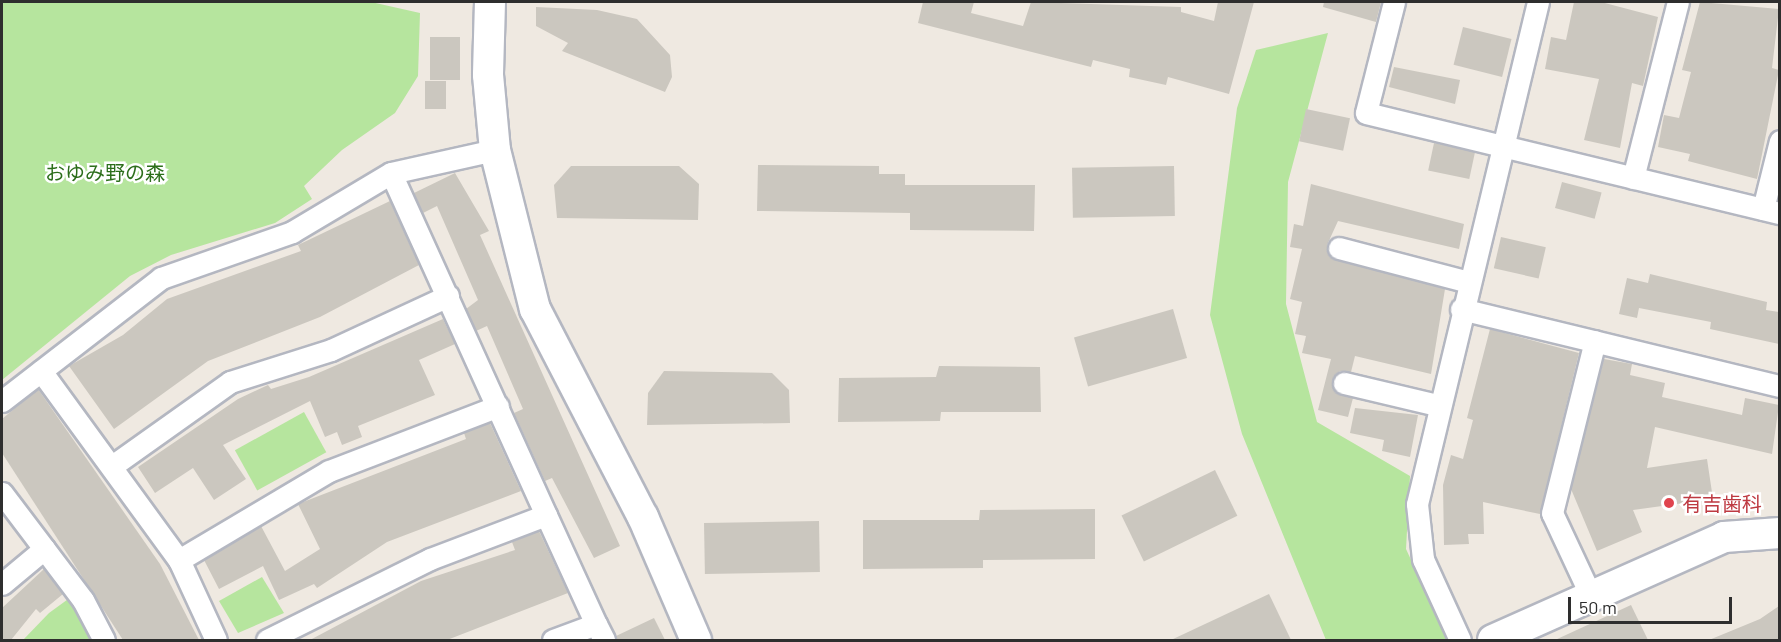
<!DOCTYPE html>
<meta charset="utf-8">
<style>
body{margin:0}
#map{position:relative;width:1781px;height:642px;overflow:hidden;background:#efe9e1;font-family:Barlow,"Noto Sans JP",sans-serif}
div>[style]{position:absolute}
.green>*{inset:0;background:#b6e59e;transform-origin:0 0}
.building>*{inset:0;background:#cbc7bf;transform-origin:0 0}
.roads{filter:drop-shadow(2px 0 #b4b7c1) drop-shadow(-2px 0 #b4b7c1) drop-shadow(0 2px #b4b7c1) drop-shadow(0 -2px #b4b7c1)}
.street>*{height:21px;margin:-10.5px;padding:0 10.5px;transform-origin:10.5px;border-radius:10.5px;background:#fff}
.secondary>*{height:30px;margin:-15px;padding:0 15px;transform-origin:15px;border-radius:15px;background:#fff}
.dots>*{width:16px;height:16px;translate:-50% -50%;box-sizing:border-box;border:3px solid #fff;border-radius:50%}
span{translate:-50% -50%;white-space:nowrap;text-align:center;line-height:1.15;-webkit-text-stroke:5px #fff;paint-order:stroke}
.park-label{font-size:20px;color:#2c6e1b}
.health-label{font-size:20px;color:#be3a42}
.left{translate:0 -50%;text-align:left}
.frame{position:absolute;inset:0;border:3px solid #2e2e2e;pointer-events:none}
.scale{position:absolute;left:1568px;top:597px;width:164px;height:27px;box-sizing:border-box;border:3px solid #2e2e2e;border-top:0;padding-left:8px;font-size:18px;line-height:21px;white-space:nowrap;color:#2e2e2e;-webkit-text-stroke:4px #fff;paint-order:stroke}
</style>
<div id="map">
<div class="green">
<div style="clip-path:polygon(2px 2px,371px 2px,420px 13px,418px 76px,395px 113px,342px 150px,304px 186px,312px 199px,275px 223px,171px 255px,130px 276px,2px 380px)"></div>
<div style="clip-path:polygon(1328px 33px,1288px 182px,1286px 304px,1317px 422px,1410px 476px,1406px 549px,1448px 640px,1326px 640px,1242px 434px,1210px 315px,1237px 108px,1256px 50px)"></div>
<div style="left:304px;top:412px;width:46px;height:79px;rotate:61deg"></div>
<div style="clip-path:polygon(262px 577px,284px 613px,238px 633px,219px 601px)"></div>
<div style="clip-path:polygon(71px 597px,97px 640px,23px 640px,49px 613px)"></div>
</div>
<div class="building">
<div style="clip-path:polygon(923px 2px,974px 2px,971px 13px,1023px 26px,1031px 2px,1181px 7px,1181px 12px,1214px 21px,1218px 2px,1254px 2px,1229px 94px,1168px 77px,1166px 85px,1129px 77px,1130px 69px,1093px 60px,1091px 67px,918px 23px)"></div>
<div style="clip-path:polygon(1324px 2px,1381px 2px,1376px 22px,1323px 7px)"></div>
<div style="clip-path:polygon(1574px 2px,1601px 2px,1658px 17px,1643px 86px,1632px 83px,1620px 148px,1584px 140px,1599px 79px,1545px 69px,1551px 37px,1566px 40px)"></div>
<div style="clip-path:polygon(1700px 2px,1779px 9px,1772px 68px,1779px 70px,1757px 179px,1688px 161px,1690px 154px,1658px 147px,1664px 115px,1679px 118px,1691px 72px,1682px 70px)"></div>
<div style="clip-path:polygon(536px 7px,597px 10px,637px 19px,670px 55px,672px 77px,665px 92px,562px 51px,568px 43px,536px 26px)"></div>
<div style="left:1463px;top:27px;width:50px;height:39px;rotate:14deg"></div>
<div style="left:430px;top:37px;width:30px;height:43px"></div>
<div style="clip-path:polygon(1394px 67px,1460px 80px,1455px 104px,1389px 87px)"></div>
<div style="left:425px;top:81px;width:21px;height:28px"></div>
<div style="left:1306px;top:109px;width:45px;height:33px;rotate:12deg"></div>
<div style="left:1434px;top:143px;width:42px;height:28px;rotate:12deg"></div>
<div style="clip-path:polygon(758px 165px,879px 166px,879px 174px,905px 174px,905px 185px,1035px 185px,1034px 231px,910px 230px,910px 213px,757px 211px)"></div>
<div style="clip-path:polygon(571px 166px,679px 166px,699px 184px,698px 220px,557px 218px,554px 185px)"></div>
<div style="left:1174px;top:166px;width:50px;height:102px;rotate:89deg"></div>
<div style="clip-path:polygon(455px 173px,489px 231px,480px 235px,620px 546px,594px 558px,552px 478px,545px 481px,514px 413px,523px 409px,487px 326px,476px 331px,466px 309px,478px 300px,437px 206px,423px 213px,414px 193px)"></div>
<div style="left:1562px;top:182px;width:41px;height:27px;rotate:15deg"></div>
<div style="clip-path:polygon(1311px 184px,1464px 224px,1459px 249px,1338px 221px,1327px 245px,1330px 257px,1445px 289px,1431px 374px,1355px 356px,1351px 372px,1340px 371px,1332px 381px,1336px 393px,1353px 398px,1348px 417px,1318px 410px,1331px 359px,1302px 353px,1306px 336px,1295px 334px,1302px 302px,1290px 299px,1302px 249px,1290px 247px,1294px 224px,1303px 226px)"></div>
<div style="clip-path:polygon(390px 201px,419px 265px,320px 317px,208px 361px,114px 429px,69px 366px,123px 335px,167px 299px,301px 251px,298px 245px)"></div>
<div style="left:1501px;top:237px;width:46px;height:32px;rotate:13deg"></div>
<div style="clip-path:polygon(1650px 274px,1767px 302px,1766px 310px,1779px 312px,1779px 344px,1710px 329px,1711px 322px,1639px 308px,1637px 318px,1619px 314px,1627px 278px,1648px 283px)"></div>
<div style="left:1173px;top:309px;width:51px;height:103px;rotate:74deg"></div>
<div style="clip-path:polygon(443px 319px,455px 344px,419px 360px,435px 395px,358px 426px,362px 437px,342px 445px,337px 432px,325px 437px,310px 401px,223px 445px,246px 479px,214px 500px,193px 468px,155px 493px,138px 467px,238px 399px,268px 385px,271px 389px,309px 377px)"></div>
<div style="clip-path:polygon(1490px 329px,1579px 353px,1540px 514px,1483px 502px,1484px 534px,1468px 534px,1469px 544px,1444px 545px,1443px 485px,1451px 455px,1463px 459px,1473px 420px,1467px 418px)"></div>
<div style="clip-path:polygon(1604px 359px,1632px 364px,1630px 375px,1665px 383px,1662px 397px,1742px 415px,1745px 398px,1779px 405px,1772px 454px,1655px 427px,1647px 468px,1707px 459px,1713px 499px,1633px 510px,1642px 532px,1597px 551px,1571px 489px)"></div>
<div style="clip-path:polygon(939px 366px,1040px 367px,1041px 412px,941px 412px,940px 421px,838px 422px,839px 378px,936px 377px)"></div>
<div style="clip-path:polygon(664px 371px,772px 373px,789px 390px,790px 423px,647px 425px,648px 393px)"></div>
<div style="clip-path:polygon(38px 389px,160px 564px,199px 640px,123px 640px,2px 453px,2px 419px)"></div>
<div style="clip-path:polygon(1355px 408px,1418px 415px,1410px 457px,1382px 451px,1384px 440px,1350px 433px)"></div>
<div style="clip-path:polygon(490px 423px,521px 491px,387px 542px,317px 588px,314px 584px,279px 600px,263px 566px,219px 589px,204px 560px,261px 526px,285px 571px,320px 549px,298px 504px,466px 439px,464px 433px)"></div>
<div style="left:1215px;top:470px;width:51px;height:104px;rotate:64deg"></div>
<div style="clip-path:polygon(1095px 509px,1095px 559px,983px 560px,983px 568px,863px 569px,863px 520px,979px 520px,980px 510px)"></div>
<div style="left:819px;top:521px;width:51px;height:115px;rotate:89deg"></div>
<div style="clip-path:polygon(539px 531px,568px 593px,447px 640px,310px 640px,421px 581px,515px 550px,512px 542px)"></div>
<div style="clip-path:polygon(44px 569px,63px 594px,40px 613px,36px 609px,11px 640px,2px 640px,2px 608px)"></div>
<div style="clip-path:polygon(1269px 594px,1291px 640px,1171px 640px)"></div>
<div style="clip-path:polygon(1631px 605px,1648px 640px,1555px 640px)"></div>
<div style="clip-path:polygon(1779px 606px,1779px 640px,1709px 640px,1760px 619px)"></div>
<div style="clip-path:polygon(654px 618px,665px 640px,617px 640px,616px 636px)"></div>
</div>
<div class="roads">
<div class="street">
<div style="left:1394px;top:2px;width:114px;rotate:104.2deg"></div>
<div style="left:1366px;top:113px;width:426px;rotate:13.6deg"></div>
<div style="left:1633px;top:178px;width:182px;rotate:-75.7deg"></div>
<div style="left:1763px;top:209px;width:70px;rotate:-76deg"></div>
<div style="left:1339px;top:248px;width:134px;rotate:14.7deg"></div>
<div style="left:1461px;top:309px;width:328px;rotate:13.6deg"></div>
<div style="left:41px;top:371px;width:234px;rotate:53.9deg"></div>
<div style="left:179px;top:560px;width:88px;rotate:65.2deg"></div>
<div style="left:1344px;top:383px;width:96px;rotate:13.3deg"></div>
<div style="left:2px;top:401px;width:201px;rotate:-37.7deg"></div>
<div style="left:161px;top:278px;width:139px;rotate:-19.3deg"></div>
<div style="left:292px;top:232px;width:115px;rotate:-30.8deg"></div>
<div style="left:391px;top:173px;width:107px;rotate:-12.5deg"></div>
<div style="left:112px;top:466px;width:145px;rotate:-35.4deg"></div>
<div style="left:230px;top:382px;width:106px;rotate:-17.6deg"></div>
<div style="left:331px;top:350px;width:129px;rotate:-24.8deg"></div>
<div style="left:2px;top:493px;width:134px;rotate:52.9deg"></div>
<div style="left:83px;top:600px;width:45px;rotate:62.3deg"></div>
<div style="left:546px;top:515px;width:120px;rotate:65.4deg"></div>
<div style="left:596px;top:624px;width:46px;rotate:159.6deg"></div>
<div style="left:179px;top:560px;width:174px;rotate:-30.7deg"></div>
<div style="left:329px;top:471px;width:181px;rotate:-21deg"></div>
<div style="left:2px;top:584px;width:55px;rotate:-39.8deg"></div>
<div style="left:1590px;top:594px;width:89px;rotate:-115.1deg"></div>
<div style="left:1552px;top:513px;width:177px;rotate:-76deg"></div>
<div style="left:596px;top:624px;width:18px;rotate:63deg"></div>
<div style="left:267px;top:640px;width:182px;rotate:-26.4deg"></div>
<div style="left:430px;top:559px;width:124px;rotate:-20.8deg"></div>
<div style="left:546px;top:515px;width:375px;rotate:-114.4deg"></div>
<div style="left:1460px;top:640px;width:89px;rotate:-114.6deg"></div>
<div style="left:1423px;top:559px;width:55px;rotate:-96.2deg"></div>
<div style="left:1417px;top:504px;width:516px;rotate:-76.45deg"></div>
</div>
<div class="secondary">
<div style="left:490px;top:2px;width:73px;rotate:91.6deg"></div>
<div style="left:488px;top:75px;width:75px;rotate:84.7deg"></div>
<div style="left:495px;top:150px;width:164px;rotate:75.9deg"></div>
<div style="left:535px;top:309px;width:234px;rotate:62.6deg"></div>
<div style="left:643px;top:517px;width:134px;rotate:66.7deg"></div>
<div style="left:1493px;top:640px;width:253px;rotate:-24deg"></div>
<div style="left:1724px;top:537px;width:56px;rotate:-4.1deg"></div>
</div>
</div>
<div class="dots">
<div style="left:1669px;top:503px;background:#e0444e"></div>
</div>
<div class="park-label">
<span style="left:105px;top:172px">おゆみ野の森</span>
</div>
<div class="health-label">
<span class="left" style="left:1682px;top:503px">有吉歯科</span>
</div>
<div class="frame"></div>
<div class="scale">50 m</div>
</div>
